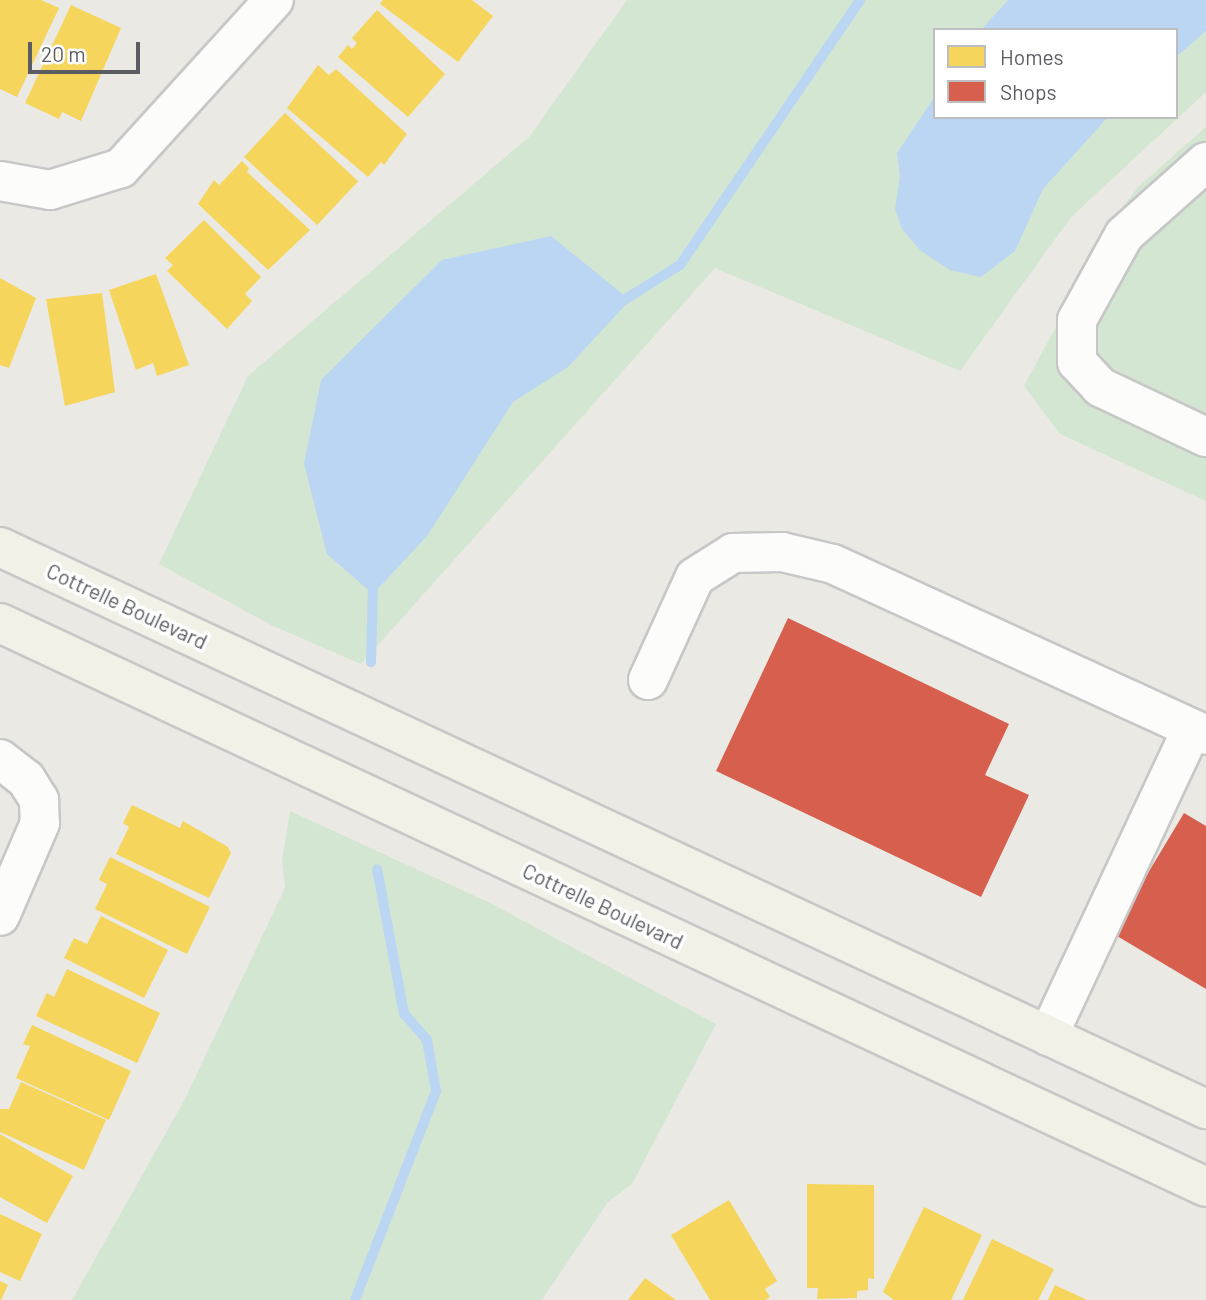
<!DOCTYPE html>
<style>
body{margin:0}
#map{position:relative;width:1206px;height:1300px;overflow:hidden;background:#eae9e4;font-family:Barlow,sans-serif}
div>[style]{position:absolute}
.green>*{inset:0;background:#d3e6d2}
.water>*{inset:0;background:#bad6f3}
.homes>*{inset:0;background:#f6d55c;transform-origin:0 0}
.shops>*{inset:0;background:#d6604d}
.stream>*{height:10px;margin:-5px;padding:0 5px;transform-origin:5px;border-radius:5px;background:#bad6f3}
.roads{filter:drop-shadow(2px 0 #c7c7c7) drop-shadow(-2px 0 #c7c7c7) drop-shadow(0 2px #c7c7c7) drop-shadow(0 -2px #c7c7c7)}
.minor>*{height:38px;margin:-19px;padding:0 19px;transform-origin:19px;border-radius:19px;background:#fcfcfb}
.major>*{height:38px;margin:-19px;padding:0 19px;transform-origin:19px;border-radius:19px;background:#f2f1e7}
span{translate:-50% -50%;white-space:nowrap;text-align:center;line-height:1.15;-webkit-text-stroke:7px #fff;paint-order:stroke}
.street-label{font-size:21px;color:#5b5d62}
.legend{position:absolute;left:933px;top:28px;width:245px;height:91px;box-sizing:border-box;background:#fff;border:2px solid #bdbec0;margin:0;padding:9px 12px;list-style:none;font-size:21px;color:#5b5d62}
.legend li{display:flex;align-items:center;gap:14px;height:35px}
.legend b{width:35px;border:2px solid #bdbec0}
.scale{position:absolute;left:28px;top:42px;width:112px;height:32px;box-sizing:border-box;border:4px solid #5b5d62;border-top:0;padding-left:9px;font-size:21px;line-height:24px;white-space:nowrap;color:#5b5d62;-webkit-text-stroke:5px #fff;paint-order:stroke}
</style>
<div id="map">
<div class="green">
<div style="clip-path:polygon(evenodd,627px 0,1206px 0,1206px 92px,1071px 217px,960px 371px,715px 268px,361px 664px,271px 625px,159px 564px,248px 376px,529px 137px,627px 0,935px 30px,1176px 30px,1176px 117px,935px 117px,935px 30px)"></div>
<div style="clip-path:polygon(1206px 127px,1206px 501px,1060px 434px,1024px 386px,1115px 217px,1139px 186px)"></div>
<div style="clip-path:polygon(290px 811px,490px 903px,716px 1024px,632px 1184px,608px 1202px,542px 1300px,72px 1300px,185px 1099px,285px 888px,282px 860px)"></div>
</div>
<div class="water">
<div style="clip-path:polygon(1008px 0,1206px 0,1206px 31px,1176px 57px,1176px 30px,981px 30px)"></div>
<div style="clip-path:polygon(935px 96px,935px 117px,1108px 117px,1043px 189px,1015px 251px,981px 277px,950px 270px,921px 251px,902px 229px,895px 209px,900px 176px,897px 153px)"></div>
<div style="clip-path:polygon(551px 236px,630px 300px,568px 367px,513px 402px,427px 536px,373px 594px,327px 554px,304px 464px,321px 380px,442px 260px)"></div>
</div>
<div class="homes">
<div style="clip-path:polygon(0 0,41px 0,59px 8px,17px 97px,0 89px)"></div>
<div style="clip-path:polygon(383px 0,472px 0,493px 16px,458px 62px,380px 4px)"></div>
<div style="clip-path:polygon(71px 5px,121px 28px,81px 121px,62px 112px,59px 119px,25px 103px)"></div>
<div style="clip-path:polygon(377px 10px,445px 74px,408px 117px,338px 57px,348px 45px,352px 49px,357px 43px,352px 38px)"></div>
<div style="clip-path:polygon(318px 65px,329px 75px,336px 69px,407px 134px,384px 165px,381px 162px,368px 177px,287px 108px)"></div>
<div style="left:285px;top:113px;width:100px;height:60px;rotate:43deg"></div>
<div style="clip-path:polygon(242px 161px,249px 168px,247px 172px,310px 230px,268px 270px,198px 204px,214px 180px,219px 185px)"></div>
<div style="clip-path:polygon(204px 220px,261px 277px,245px 294px,252px 301px,227px 329px,167px 271px,173px 265px,165px 258px)"></div>
<div style="clip-path:polygon(156px 274px,189px 365px,157px 376px,153px 363px,136px 370px,109px 290px)"></div>
<div style="clip-path:polygon(0 278px,36px 298px,9px 368px,0 365px)"></div>
<div style="clip-path:polygon(102px 293px,115px 392px,65px 406px,46px 299px)"></div>
<div style="clip-path:polygon(132px 805px,180px 828px,183px 821px,228px 847px,231px 853px,209px 898px,116px 854px,129px 827px,123px 823px)"></div>
<div style="clip-path:polygon(110px 857px,210px 907px,187px 954px,95px 909px,107px 884px,99px 880px)"></div>
<div style="clip-path:polygon(101px 916px,168px 950px,144px 998px,64px 958px,74px 938px,87px 944px)"></div>
<div style="clip-path:polygon(67px 969px,160px 1013px,137px 1063px,36px 1016px,47px 993px,54px 997px)"></div>
<div style="clip-path:polygon(32px 1025px,131px 1071px,109px 1120px,16px 1078px,30px 1046px,23px 1044px)"></div>
<div style="clip-path:polygon(21px 1082px,106px 1120px,84px 1170px,0 1132px,0 1109px,9px 1109px)"></div>
<div style="clip-path:polygon(0 1134px,73px 1176px,47px 1223px,0 1197px)"></div>
<div style="clip-path:polygon(807px 1184px,874px 1185px,874px 1279px,868px 1278px,868px 1290px,857px 1291px,857px 1298px,817px 1299px,818px 1288px,807px 1288px)"></div>
<div style="clip-path:polygon(729px 1200px,777px 1281px,765px 1289px,770px 1297px,765px 1300px,710px 1300px,671px 1235px)"></div>
<div style="clip-path:polygon(924px 1207px,982px 1235px,951px 1300px,894px 1300px,883px 1292px)"></div>
<div style="clip-path:polygon(0 1214px,42px 1234px,20px 1281px,0 1272px)"></div>
<div style="clip-path:polygon(992px 1239px,1054px 1269px,1038px 1300px,963px 1300px)"></div>
<div style="clip-path:polygon(645px 1278px,676px 1300px,628px 1300px)"></div>
<div style="clip-path:polygon(0 1281px,8px 1285px,1px 1300px,0 1300px)"></div>
<div style="clip-path:polygon(1055px 1285px,1087px 1300px,1048px 1300px)"></div>
</div>
<div class="shops">
<div style="clip-path:polygon(788px 618px,1009px 724px,985px 775px,1029px 795px,981px 897px,716px 771px)"></div>
<div style="clip-path:polygon(1184px 813px,1206px 826px,1206px 989px,1112px 933px)"></div>
</div>
<div class="stream">
<div style="left:616px;top:305px;width:75px;rotate:-32deg"></div>
<div style="left:680px;top:265px;width:320px;rotate:-55.8deg"></div>
<div style="left:371px;top:662px;width:79px;rotate:-88.5deg"></div>
<div style="left:355px;top:1300px;width:224px;rotate:-68.8deg"></div>
<div style="left:436px;top:1091px;width:52px;rotate:-100deg"></div>
<div style="left:427px;top:1040px;width:35px;rotate:-131deg"></div>
<div style="left:404px;top:1014px;width:147px;rotate:-100.5deg"></div>
</div>
<div class="roads">
<div class="minor">
<div style="left:1206px;top:162px;width:110px;rotate:138.3deg"></div>
<div style="left:1124px;top:235px;width:97px;rotate:118.9deg"></div>
<div style="left:1077px;top:320px;width:42px;rotate:90deg"></div>
<div style="left:1077px;top:362px;width:34px;rotate:47deg"></div>
<div style="left:1100px;top:387px;width:117px;rotate:25.3deg"></div>
<div style="left:0;top:181px;width:51px;rotate:10.2deg"></div>
<div style="left:50px;top:190px;width:74px;rotate:-17.2deg"></div>
<div style="left:121px;top:168px;width:227px;rotate:-47.7deg"></div>
<div style="left:648px;top:680px;width:113px;rotate:-65.5deg"></div>
<div style="left:695px;top:577px;width:45px;rotate:-32.3deg"></div>
<div style="left:733px;top:553px;width:49px;rotate:-1.2deg"></div>
<div style="left:782px;top:552px;width:52px;rotate:13.2deg"></div>
<div style="left:833px;top:564px;width:410px;rotate:24.6deg"></div>
<div style="left:0;top:759px;width:33px;rotate:38deg"></div>
<div style="left:26px;top:779px;width:25px;rotate:58deg"></div>
<div style="left:39px;top:800px;width:23px;rotate:88deg"></div>
<div style="left:40px;top:823px;width:101px;rotate:113.3deg"></div>
<div style="left:1048px;top:1036px;width:339px;rotate:-64.9deg"></div>
</div>
<div class="major">
<div style="left:0;top:547px;width:1331px;rotate:24.99deg"></div>
<div style="left:0;top:623px;width:1331px;rotate:25.06deg"></div>
</div>
</div>
<div class="street-label">
<span style="left:127px;top:606px;rotate:25deg">Cottrelle Boulevard</span>
<span style="left:603px;top:906px;rotate:25deg">Cottrelle Boulevard</span>
</div>
<ul class="legend">
<li><b style="height:19px;background:#f6d55c"></b>Homes</li>
<li><b style="height:19px;background:#d6604d"></b>Shops</li>
</ul>
<div class="scale">20 m</div>
</div>
